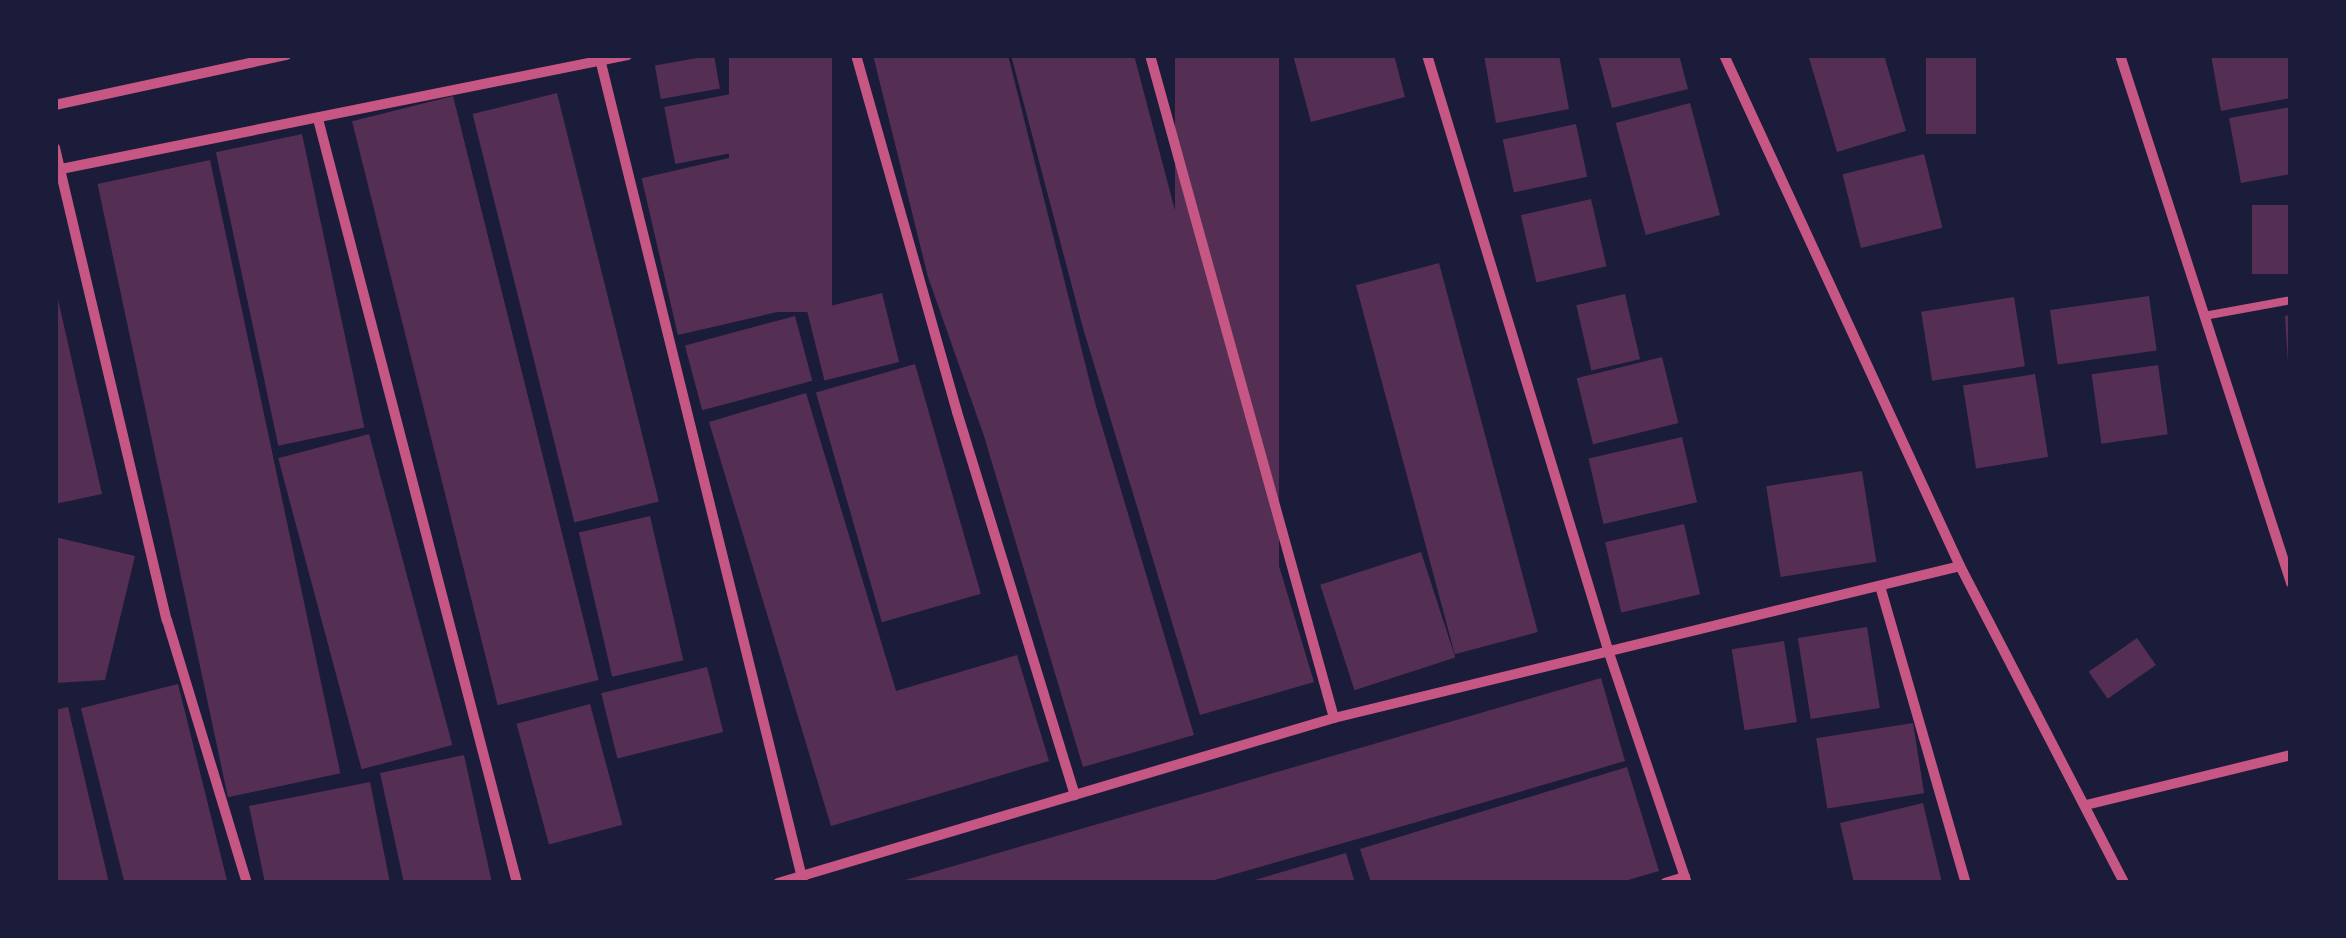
<!DOCTYPE html>
<style>
body{margin:0}
#map{position:relative;width:2346px;height:938px;overflow:hidden;background:#1b1b3a;font-family:"PT Sans",sans-serif}
div>[style]{position:absolute}
.building>*{inset:0;background:#542f53;transform-origin:0 0}
.service>*{height:8px;margin:-4px;padding:0 4px;transform-origin:4px;border-radius:4px;background:#c65784}
.minor>*{height:10px;margin:-5px;padding:0 5px;transform-origin:5px;border-radius:5px;background:#c65784}
span{translate:-50% -50%;white-space:nowrap;text-align:center;line-height:1.15;-webkit-text-stroke:8px #1b1b3a;paint-order:stroke}
.frame{position:absolute;inset:0;border:58px solid #1b1b3a;pointer-events:none}
</style>
<div id="map">
<div class="building">
<div style="left:714px;top:55px;width:34px;height:60px;rotate:80deg"></div>
<div style="left:729px;top:55px;width:103px;height:257px"></div>
<div style="clip-path:polygon(873px 55px,1008px 55px,1095px 403px,1194px 735px,1083px 767px,984px 436px,928px 277px)"></div>
<div style="clip-path:polygon(1011px 55px,1134px 55px,1197px 294px,1314px 682px,1200px 715px,1083px 328px)"></div>
<div style="left:1175px;top:55px;width:104px;height:535px"></div>
<div style="clip-path:polygon(1293px 55px,1394px 55px,1405px 97px,1311px 122px)"></div>
<div style="clip-path:polygon(1484px 55px,1559px 55px,1569px 109px,1496px 123px)"></div>
<div style="clip-path:polygon(1598px 55px,1679px 55px,1688px 89px,1612px 108px)"></div>
<div style="clip-path:polygon(1817px 55px,1884px 55px,1906px 131px,1837px 152px,1809px 58px)"></div>
<div style="left:1926px;top:55px;width:50px;height:79px"></div>
<div style="clip-path:polygon(2211px 55px,2291px 55px,2291px 98px,2221px 111px)"></div>
<div style="left:557px;top:93px;width:421px;height:87px;rotate:76deg"></div>
<div style="left:731px;top:94px;width:58px;height:68px;rotate:79deg"></div>
<div style="left:453px;top:96px;width:602px;height:104px;rotate:76deg"></div>
<div style="left:1690px;top:103px;width:116px;height:77px;rotate:75deg"></div>
<div style="clip-path:polygon(2291px 107px,2291px 174px,2241px 183px,2229px 118px)"></div>
<div style="left:1576px;top:124px;width:54px;height:75px;rotate:78deg"></div>
<div style="left:302px;top:134px;width:300px;height:88px;rotate:78deg"></div>
<div style="left:1924px;top:154px;width:76px;height:84px;rotate:76deg"></div>
<div style="left:742px;top:155px;width:161px;height:103px;rotate:77deg"></div>
<div style="left:210px;top:160px;width:627px;height:115px;rotate:78deg"></div>
<div style="left:1591px;top:199px;width:69px;height:72px;rotate:77deg"></div>
<div style="left:2291px;top:205px;width:69px;height:39px;rotate:90deg"></div>
<div style="left:1439px;top:263px;width:382px;height:86px;rotate:75deg"></div>
<div style="clip-path:polygon(55px 286px,102px 494px,55px 504px)"></div>
<div style="left:882px;top:293px;width:71px;height:77px;rotate:76deg"></div>
<div style="left:1625px;top:294px;width:67px;height:50px;rotate:77deg"></div>
<div style="left:2149px;top:296px;width:55px;height:100px;rotate:82deg"></div>
<div style="left:2014px;top:297px;width:70px;height:94px;rotate:81deg"></div>
<div style="clip-path:polygon(2291px 315px,2291px 363px,2288px 363px,2285px 316px)"></div>
<div style="left:795px;top:316px;width:67px;height:114px;rotate:75deg"></div>
<div style="left:1662px;top:357px;width:68px;height:88px;rotate:76deg"></div>
<div style="left:915px;top:364px;width:239px;height:103px;rotate:74deg"></div>
<div style="left:2158px;top:365px;width:70px;height:67px;rotate:82deg"></div>
<div style="left:2035px;top:374px;width:84px;height:73px;rotate:81deg"></div>
<div style="clip-path:polygon(806px 393px,896px 691px,1017px 655px,1049px 761px,831px 826px,709px 422px)"></div>
<div style="left:369px;top:434px;width:322px;height:94px;rotate:75deg"></div>
<div style="left:1682px;top:437px;width:67px;height:96px;rotate:77deg"></div>
<div style="left:1862px;top:471px;width:92px;height:97px;rotate:81deg"></div>
<div style="left:650px;top:516px;width:148px;height:73px;rotate:77deg"></div>
<div style="left:1684px;top:524px;width:72px;height:81px;rotate:77deg"></div>
<div style="clip-path:polygon(55px 537px,135px 556px,105px 680px,55px 683px)"></div>
<div style="left:1421px;top:552px;width:111px;height:106px;rotate:72deg"></div>
<div style="left:1867px;top:627px;width:82px;height:70px;rotate:81deg"></div>
<div style="left:2137px;top:638px;width:33px;height:59px;rotate:55deg"></div>
<div style="left:1784px;top:641px;width:82px;height:53px;rotate:81deg"></div>
<div style="left:707px;top:667px;width:67px;height:109px;rotate:76deg"></div>
<div style="clip-path:polygon(1601px 678px,1625px 761px,1417px 822px,1204px 883px,895px 883px)"></div>
<div style="left:178px;top:684px;width:205px;height:100px;rotate:76deg"></div>
<div style="left:590px;top:704px;width:125px;height:76px;rotate:75deg"></div>
<div style="clip-path:polygon(68px 707px,85px 780px,109px 883px,55px 883px,55px 710px)"></div>
<div style="left:1913px;top:723px;width:71px;height:98px;rotate:81deg"></div>
<div style="clip-path:polygon(464px 755px,492px 883px,404px 883px,380px 773px)"></div>
<div style="clip-path:polygon(1627px 767px,1659px 871px,1618px 883px,1371px 883px,1360px 849px)"></div>
<div style="clip-path:polygon(370px 782px,390px 883px,265px 883px,249px 806px)"></div>
<div style="clip-path:polygon(1923px 803px,1942px 883px,1854px 883px,1840px 823px)"></div>
<div style="clip-path:polygon(1346px 853px,1355px 883px,1249px 883px,1248px 882px)"></div>
</div>
<div class="service">
<div style="left:2204px;top:316px;width:88px;rotate:-10.4deg"></div>
</div>
<div class="minor">
<div style="left:599px;top:55px;width:852px;rotate:76.14deg"></div>
<div style="left:856px;top:55px;width:371px;rotate:74.2deg"></div>
<div style="left:957px;top:412px;width:401px;rotate:72.9deg"></div>
<div style="left:1150px;top:55px;width:688px;rotate:74.49deg"></div>
<div style="left:1427px;top:55px;width:625px;rotate:73.07deg"></div>
<div style="left:1609px;top:653px;width:243px;rotate:71.3deg"></div>
<div style="left:1724px;top:55px;width:563px;rotate:65.21deg"></div>
<div style="left:1960px;top:566px;width:357px;rotate:62.6deg"></div>
<div style="left:2120px;top:55px;width:555px;rotate:72.05deg"></div>
<div style="left:55px;top:105px;width:237px;rotate:-12.2deg"></div>
<div style="left:318px;top:119px;width:789px;rotate:75.4deg"></div>
<div style="left:55px;top:148px;width:485px;rotate:76.7deg"></div>
<div style="left:167px;top:620px;width:275px;rotate:73.1deg"></div>
<div style="left:56px;top:170px;width:583px;rotate:-11.37deg"></div>
<div style="left:1880px;top:586px;width:309px;rotate:73.9deg"></div>
<div style="left:2086px;top:805px;width:211px;rotate:-13.7deg"></div>
<div style="left:778px;top:883px;width:580px;rotate:-16.53deg"></div>
<div style="left:1334px;top:718px;width:644px;rotate:-13.65deg"></div>
<div style="left:1665px;top:883px;width:21px;rotate:-17deg"></div>
</div>
<div class="frame"></div>
</div>
